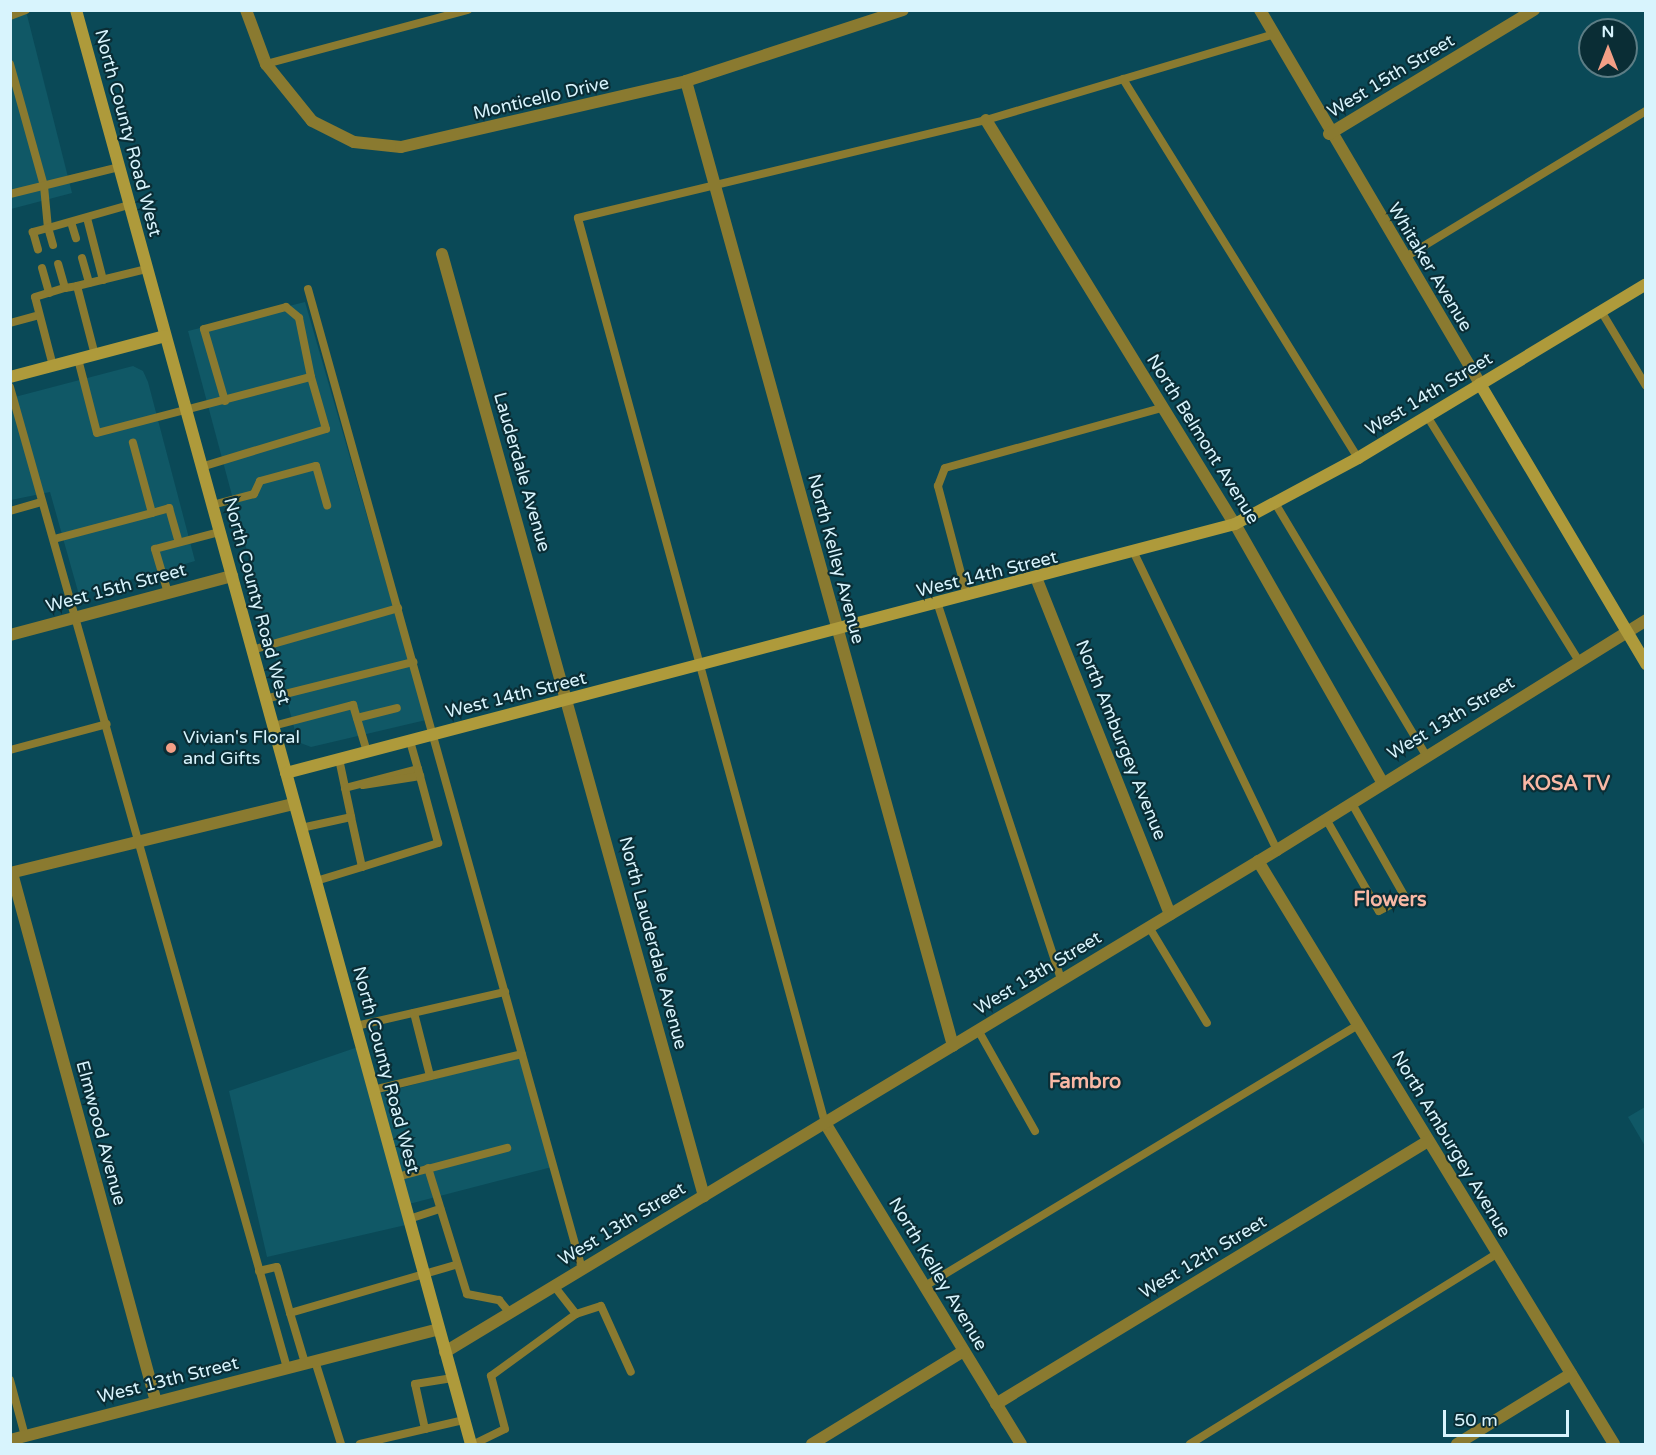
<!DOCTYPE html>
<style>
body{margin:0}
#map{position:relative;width:1656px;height:1455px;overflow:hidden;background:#0a4957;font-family:"Varela Round",sans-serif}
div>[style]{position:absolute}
.built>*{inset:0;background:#105866}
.lane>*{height:8px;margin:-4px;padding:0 4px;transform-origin:4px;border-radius:4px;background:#8a7a30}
.street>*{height:12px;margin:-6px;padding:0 6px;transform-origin:6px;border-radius:6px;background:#8a7a30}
.secondary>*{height:12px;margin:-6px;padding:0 6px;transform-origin:6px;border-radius:6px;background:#ae9a3b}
.dots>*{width:16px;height:16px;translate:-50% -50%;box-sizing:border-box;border:3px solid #0a2d35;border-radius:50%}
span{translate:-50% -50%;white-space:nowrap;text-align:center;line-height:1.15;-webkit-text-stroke:4.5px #0a2d35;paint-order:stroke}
.street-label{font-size:18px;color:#d8f4fd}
.poi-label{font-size:18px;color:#d8f4fd}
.left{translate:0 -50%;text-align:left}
.neighbourhood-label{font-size:20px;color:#f9b8a5;font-weight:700}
.frame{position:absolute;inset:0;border:12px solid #d8f4fd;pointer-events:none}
.north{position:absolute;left:1578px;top:18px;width:60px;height:60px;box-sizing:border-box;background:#0a2d35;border:2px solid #5c7d85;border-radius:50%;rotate:0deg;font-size:16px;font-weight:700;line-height:24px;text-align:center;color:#d8f4fd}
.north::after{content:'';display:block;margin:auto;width:21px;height:27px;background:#f39f86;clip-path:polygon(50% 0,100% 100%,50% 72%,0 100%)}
.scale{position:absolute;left:1443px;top:1410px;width:126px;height:27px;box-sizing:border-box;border:3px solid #d8f4fd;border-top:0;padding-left:8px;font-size:18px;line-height:21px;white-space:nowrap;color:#d8f4fd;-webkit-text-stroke:4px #0a2d35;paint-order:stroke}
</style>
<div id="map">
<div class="built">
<div style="clip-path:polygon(11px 11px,26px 11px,72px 193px,11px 209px)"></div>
<div style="clip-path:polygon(305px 302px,426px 720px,311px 747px,298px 742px,188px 331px)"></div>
<div style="clip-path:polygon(133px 366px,143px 371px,148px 382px,195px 561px,79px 595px,50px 492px,11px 500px,11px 398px)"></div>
<div style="clip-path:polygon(361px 1046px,375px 1095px,520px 1056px,552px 1167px,405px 1205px,410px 1224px,267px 1257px,229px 1091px)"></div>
<div style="clip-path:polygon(1645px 1107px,1645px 1146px,1628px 1117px)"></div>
</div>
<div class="lane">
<div style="left:10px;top:16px;width:17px;rotate:-21deg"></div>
<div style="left:10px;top:64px;width:127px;rotate:74.4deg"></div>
<div style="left:44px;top:186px;width:42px;rotate:84.6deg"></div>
<div style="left:48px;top:228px;width:16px;rotate:165deg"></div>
<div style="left:33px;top:232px;width:18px;rotate:74deg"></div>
<div style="left:266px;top:64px;width:209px;rotate:-15deg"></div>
<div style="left:1123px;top:79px;width:446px;rotate:58.2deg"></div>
<div style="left:10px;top:194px;width:112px;rotate:-13.9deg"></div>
<div style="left:87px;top:218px;width:64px;rotate:75.5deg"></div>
<div style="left:71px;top:222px;width:17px;rotate:73deg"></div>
<div style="left:53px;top:245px;width:18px;rotate:-106deg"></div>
<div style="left:48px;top:228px;width:84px;rotate:-15.9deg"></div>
<div style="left:82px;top:258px;width:26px;rotate:74deg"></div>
<div style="left:1404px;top:258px;width:283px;rotate:-31.3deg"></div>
<div style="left:42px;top:268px;width:26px;rotate:74deg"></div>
<div style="left:77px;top:286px;width:72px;rotate:-13.7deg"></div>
<div style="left:65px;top:288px;width:12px;rotate:-9deg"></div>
<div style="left:77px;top:286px;width:71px;rotate:75.4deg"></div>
<div style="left:308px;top:289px;width:1018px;rotate:74.38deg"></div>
<div style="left:1601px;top:311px;width:87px;rotate:59deg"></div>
<div style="left:10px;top:323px;width:30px;rotate:-15deg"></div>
<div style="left:78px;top:359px;width:76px;rotate:75.6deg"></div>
<div style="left:97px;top:433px;width:221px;rotate:-14.7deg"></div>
<div style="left:311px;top:377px;width:54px;rotate:73.9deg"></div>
<div style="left:326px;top:429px;width:131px;rotate:163.1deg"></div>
<div style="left:53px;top:366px;width:71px;rotate:-104.6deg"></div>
<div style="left:35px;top:297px;width:31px;rotate:-17deg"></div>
<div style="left:65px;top:288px;width:25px;rotate:-106deg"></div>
<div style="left:10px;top:387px;width:1019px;rotate:74.23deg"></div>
<div style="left:225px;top:401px;width:75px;rotate:-106.3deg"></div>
<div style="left:204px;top:329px;width:85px;rotate:-15deg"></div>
<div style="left:286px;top:307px;width:17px;rotate:40deg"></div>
<div style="left:299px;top:318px;width:60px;rotate:78.5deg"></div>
<div style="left:1427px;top:416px;width:288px;rotate:58.2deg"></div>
<div style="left:1275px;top:503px;width:294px;rotate:59.1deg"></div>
<div style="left:212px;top:505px;width:43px;rotate:-14.7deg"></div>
<div style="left:254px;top:494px;width:14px;rotate:-65deg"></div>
<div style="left:260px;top:481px;width:58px;rotate:-15deg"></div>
<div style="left:316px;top:466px;width:41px;rotate:74.2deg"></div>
<div style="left:10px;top:511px;width:33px;rotate:-16deg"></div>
<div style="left:152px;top:513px;width:18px;rotate:-16deg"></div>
<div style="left:169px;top:508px;width:35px;rotate:74deg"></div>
<div style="left:54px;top:539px;width:101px;rotate:-14.9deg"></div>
<div style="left:152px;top:513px;width:73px;rotate:-105.2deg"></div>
<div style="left:1135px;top:555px;width:327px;rotate:64.3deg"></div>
<div style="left:168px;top:593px;width:46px;rotate:-106.5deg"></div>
<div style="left:155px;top:549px;width:66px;rotate:-14.9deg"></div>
<div style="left:967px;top:596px;width:114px;rotate:-104.8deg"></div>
<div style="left:938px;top:486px;width:19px;rotate:-69deg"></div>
<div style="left:945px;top:468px;width:225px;rotate:-15.5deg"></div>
<div style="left:938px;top:605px;width:395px;rotate:71.8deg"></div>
<div style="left:252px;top:650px;width:152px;rotate:-16deg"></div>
<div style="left:265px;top:699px;width:153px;rotate:-14deg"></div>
<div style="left:357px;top:718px;width:41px;rotate:-14deg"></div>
<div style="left:273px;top:726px;width:83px;rotate:-14.7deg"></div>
<div style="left:353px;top:705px;width:49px;rotate:73.4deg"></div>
<div style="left:10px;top:750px;width:100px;rotate:-15deg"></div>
<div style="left:339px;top:759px;width:30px;rotate:78deg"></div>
<div style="left:345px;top:788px;width:75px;rotate:-14.6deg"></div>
<div style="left:418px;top:769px;width:29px;rotate:-106deg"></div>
<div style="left:363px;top:785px;width:58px;rotate:-9deg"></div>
<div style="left:345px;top:788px;width:30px;rotate:78deg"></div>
<div style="left:1326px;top:819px;width:106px;rotate:60.1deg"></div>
<div style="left:1379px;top:911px;width:30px;rotate:-28deg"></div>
<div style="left:1405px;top:897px;width:109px;rotate:-119.6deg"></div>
<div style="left:301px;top:828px;width:51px;rotate:-12.4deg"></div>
<div style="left:351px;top:817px;width:51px;rotate:77.6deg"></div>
<div style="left:362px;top:867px;width:48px;rotate:163.1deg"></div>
<div style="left:362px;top:867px;width:80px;rotate:-17.5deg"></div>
<div style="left:438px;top:843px;width:77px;rotate:-105.1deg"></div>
<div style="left:1149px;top:927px;width:112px;rotate:58.9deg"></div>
<div style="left:414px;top:1013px;width:65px;rotate:75.7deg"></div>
<div style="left:356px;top:1026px;width:153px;rotate:-12.9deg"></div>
<div style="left:978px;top:1030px;width:116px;rotate:60.6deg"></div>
<div style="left:373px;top:1090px;width:153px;rotate:-13.6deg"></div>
<div style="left:825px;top:1123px;width:938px;rotate:-105.27deg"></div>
<div style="left:578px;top:218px;width:420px;rotate:-13.5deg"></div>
<div style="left:986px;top:120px;width:298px;rotate:-16.6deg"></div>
<div style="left:428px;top:1168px;width:132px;rotate:72.8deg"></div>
<div style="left:467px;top:1294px;width:33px;rotate:11deg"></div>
<div style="left:499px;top:1300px;width:17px;rotate:50deg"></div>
<div style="left:397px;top:1177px;width:114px;rotate:-14.8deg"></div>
<div style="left:409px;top:1219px;width:33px;rotate:-18deg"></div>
<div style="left:259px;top:1271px;width:18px;rotate:-13deg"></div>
<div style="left:277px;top:1267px;width:48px;rotate:74.2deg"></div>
<div style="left:925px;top:1286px;width:506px;rotate:-31.08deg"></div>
<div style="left:576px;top:1314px;width:26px;rotate:-18deg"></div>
<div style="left:601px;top:1306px;width:72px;rotate:65.6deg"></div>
<div style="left:315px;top:1361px;width:87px;rotate:72.6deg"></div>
<div style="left:305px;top:1363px;width:52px;rotate:-106.7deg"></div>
<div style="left:290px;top:1313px;width:172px;rotate:-16.2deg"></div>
<div style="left:10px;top:1380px;width:58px;rotate:75deg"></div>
<div style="left:425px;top:1429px;width:46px;rotate:-102.5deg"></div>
<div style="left:415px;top:1384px;width:38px;rotate:-9deg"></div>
<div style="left:360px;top:1444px;width:107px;rotate:-13deg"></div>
<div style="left:474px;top:1444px;width:34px;rotate:-26deg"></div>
<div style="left:505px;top:1429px;width:55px;rotate:-104.8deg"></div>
<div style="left:491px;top:1376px;width:105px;rotate:-36.1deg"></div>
<div style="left:576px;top:1314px;width:36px;rotate:-128deg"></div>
<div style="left:1190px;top:1444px;width:361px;rotate:-31.8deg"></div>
</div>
<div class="street">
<div style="left:246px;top:10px;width:58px;rotate:69.7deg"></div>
<div style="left:266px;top:64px;width:73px;rotate:51.1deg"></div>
<div style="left:312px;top:121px;width:47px;rotate:26.6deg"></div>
<div style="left:354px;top:142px;width:47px;rotate:6.1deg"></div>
<div style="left:401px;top:147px;width:293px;rotate:-13deg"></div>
<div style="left:686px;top:81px;width:228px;rotate:-18.1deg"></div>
<div style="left:1260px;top:10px;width:434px;rotate:59.5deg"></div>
<div style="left:686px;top:81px;width:1001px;rotate:74.53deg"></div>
<div style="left:986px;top:120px;width:475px;rotate:58.4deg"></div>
<div style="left:1235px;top:524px;width:297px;rotate:60.3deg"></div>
<div style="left:1329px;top:134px;width:240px;rotate:-31.2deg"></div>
<div style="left:442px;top:254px;width:978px;rotate:74.46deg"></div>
<div style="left:1037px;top:580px;width:360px;rotate:68.3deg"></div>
<div style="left:10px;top:635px;width:230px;rotate:-14.9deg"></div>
<div style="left:1258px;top:861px;width:683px;rotate:58.59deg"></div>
<div style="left:10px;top:873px;width:292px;rotate:-13.7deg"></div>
<div style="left:12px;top:873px;width:548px;rotate:74.77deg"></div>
<div style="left:825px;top:1123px;width:376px;rotate:58.6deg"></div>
<div style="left:445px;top:1352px;width:972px;rotate:-31.11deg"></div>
<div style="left:1277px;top:850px;width:435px;rotate:-31.9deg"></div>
<div style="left:996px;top:1404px;width:506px;rotate:-31.33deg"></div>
<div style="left:10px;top:1440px;width:443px;rotate:-14.5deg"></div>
<div style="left:812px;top:1444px;width:178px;rotate:-31.5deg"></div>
<div style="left:1457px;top:1444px;width:134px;rotate:-31.6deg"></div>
</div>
<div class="secondary">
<div style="left:76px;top:10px;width:1487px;rotate:74.6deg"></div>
<div style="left:10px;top:377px;width:160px;rotate:-14.8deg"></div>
<div style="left:1480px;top:384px;width:326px;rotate:59.3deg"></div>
<div style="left:286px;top:773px;width:981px;rotate:-14.7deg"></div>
<div style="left:1235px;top:524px;width:140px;rotate:-28.2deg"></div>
<div style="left:1358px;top:458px;width:336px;rotate:-31.1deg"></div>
</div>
<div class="dots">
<div style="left:171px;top:748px;background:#f39f86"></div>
</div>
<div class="street-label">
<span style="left:1391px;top:76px;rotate:-31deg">West 15th Street</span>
<span style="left:541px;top:98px;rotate:-13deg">Monticello Drive</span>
<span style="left:128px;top:133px;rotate:75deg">North County Road West</span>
<span style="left:1430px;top:267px;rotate:59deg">Whitaker Avenue</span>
<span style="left:1429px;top:394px;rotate:-31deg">West 14th Street</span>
<span style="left:1203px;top:439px;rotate:58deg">North Belmont Avenue</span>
<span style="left:522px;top:472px;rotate:74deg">Lauderdale Avenue</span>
<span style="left:836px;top:559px;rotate:75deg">North Kelley Avenue</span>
<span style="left:987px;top:574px;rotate:-14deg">West 14th Street</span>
<span style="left:116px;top:588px;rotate:-15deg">West 15th Street</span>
<span style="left:257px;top:601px;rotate:75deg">North County Road West</span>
<span style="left:516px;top:695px;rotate:-14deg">West 14th Street</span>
<span style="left:1451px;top:718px;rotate:-31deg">West 13th Street</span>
<span style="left:1121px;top:740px;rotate:68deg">North Amburgey Avenue</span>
<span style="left:653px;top:943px;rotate:75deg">North Lauderdale Avenue</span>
<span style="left:1038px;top:973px;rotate:-31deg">West 13th Street</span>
<span style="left:386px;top:1070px;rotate:75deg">North County Road West</span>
<span style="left:101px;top:1133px;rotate:75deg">Elmwood Avenue</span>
<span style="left:1451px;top:1144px;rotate:59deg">North Amburgey Avenue</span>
<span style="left:622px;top:1224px;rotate:-31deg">West 13th Street</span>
<span style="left:1203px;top:1257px;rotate:-31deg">West 12th Street</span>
<span style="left:938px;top:1274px;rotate:59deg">North Kelley Avenue</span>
<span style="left:168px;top:1380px;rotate:-14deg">West 13th Street</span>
</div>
<div class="poi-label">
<span class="left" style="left:183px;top:748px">Vivian's Floral<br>and Gifts</span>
</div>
<div class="neighbourhood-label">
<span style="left:1566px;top:784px">KOSA TV</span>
<span style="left:1390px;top:900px">Flowers</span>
<span style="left:1085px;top:1082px">Fambro</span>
</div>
<div class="frame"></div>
<div class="north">N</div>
<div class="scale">50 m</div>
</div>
